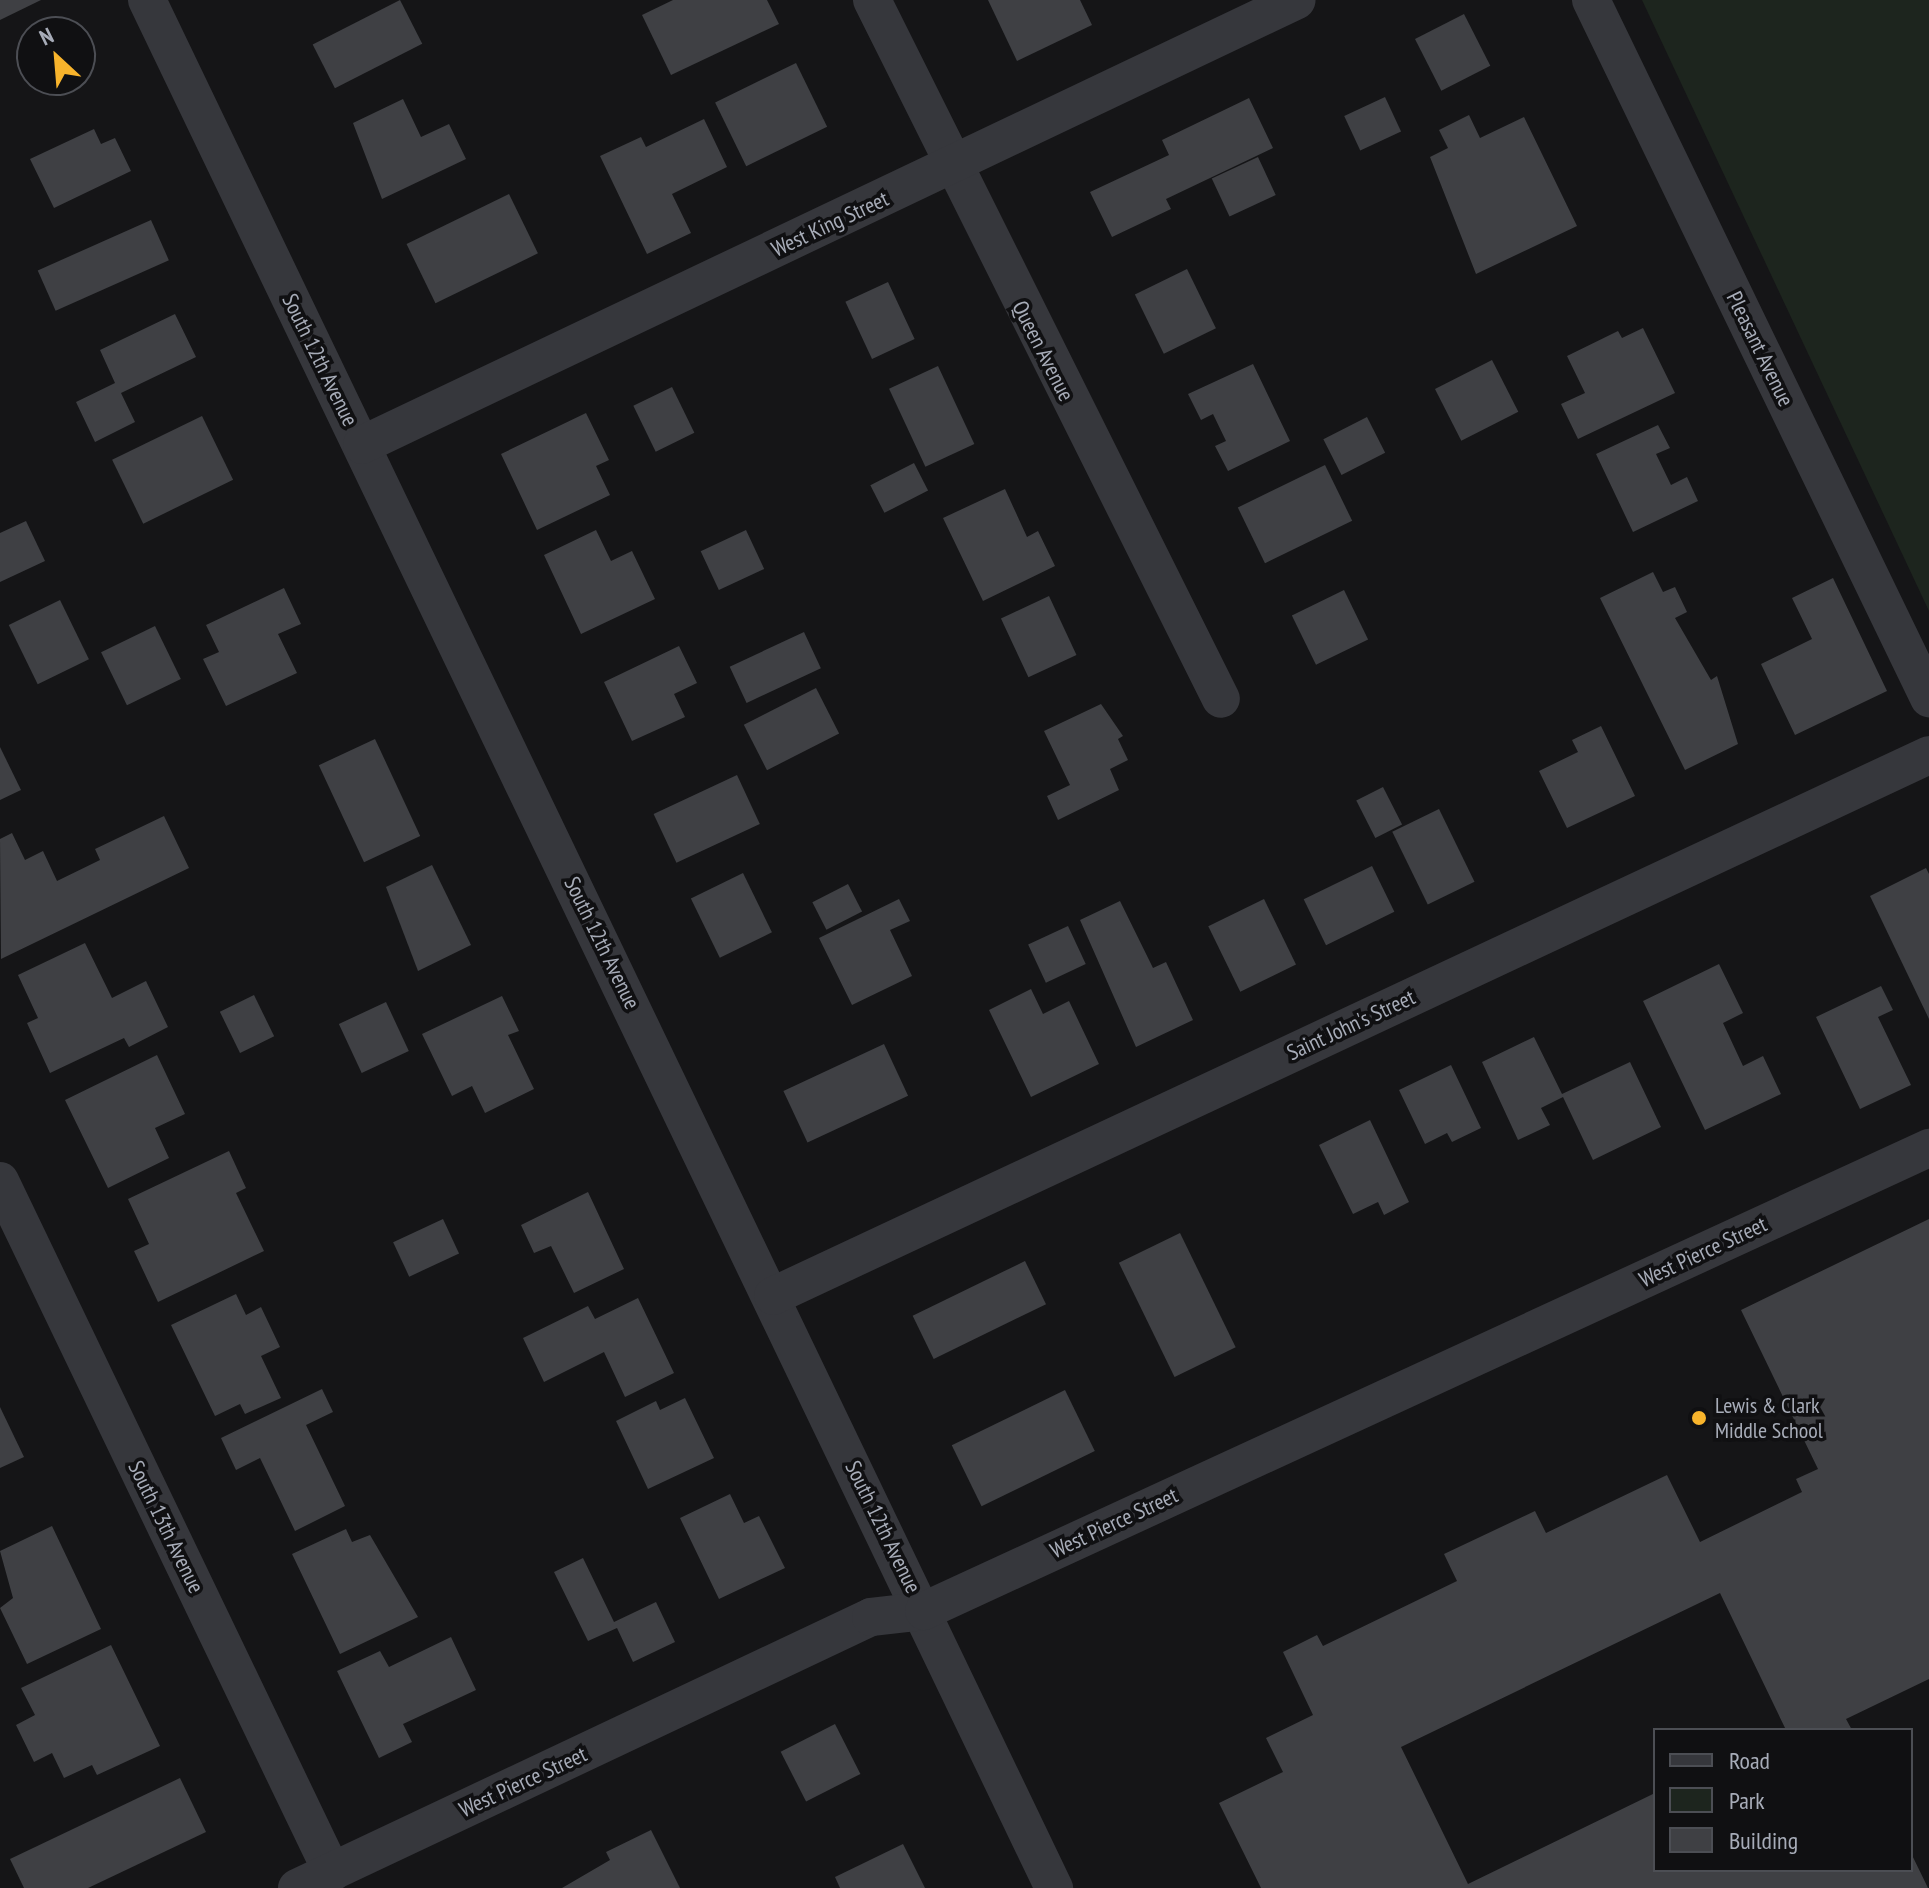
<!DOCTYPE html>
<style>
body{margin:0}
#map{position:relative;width:1929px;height:1888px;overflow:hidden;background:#151517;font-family:"PT Sans Narrow",sans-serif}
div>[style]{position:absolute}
.green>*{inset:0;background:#1d251e}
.building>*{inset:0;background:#3f4044;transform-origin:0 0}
.minor>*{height:38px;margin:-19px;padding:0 19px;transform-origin:19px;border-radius:19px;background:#36373c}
.dots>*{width:22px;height:22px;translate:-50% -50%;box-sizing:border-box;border:4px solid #101012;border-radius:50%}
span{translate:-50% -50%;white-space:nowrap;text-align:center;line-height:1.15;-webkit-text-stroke:7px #101012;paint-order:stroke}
.street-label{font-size:22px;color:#a7acb8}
.poi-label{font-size:22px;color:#a7acb8}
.left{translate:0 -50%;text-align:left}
.legend{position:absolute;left:1653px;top:1728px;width:260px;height:144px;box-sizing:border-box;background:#101012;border:2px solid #4c4e54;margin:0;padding:10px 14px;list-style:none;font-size:24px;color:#a7acb8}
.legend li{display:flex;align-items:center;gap:16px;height:40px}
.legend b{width:40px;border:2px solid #4c4e54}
.north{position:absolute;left:16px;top:16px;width:80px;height:80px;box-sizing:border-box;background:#101012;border:2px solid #4c4e54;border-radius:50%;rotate:334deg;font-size:22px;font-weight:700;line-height:32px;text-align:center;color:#a7acb8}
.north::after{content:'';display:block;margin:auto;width:28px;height:36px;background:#f8b42c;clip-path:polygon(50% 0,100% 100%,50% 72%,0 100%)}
</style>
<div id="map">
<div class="green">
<div style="clip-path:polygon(1642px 0,1929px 0,1929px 611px)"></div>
</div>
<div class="building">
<div style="clip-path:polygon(0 0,41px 0,0 20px)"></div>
<div style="left:400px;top:0;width:49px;height:98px;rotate:63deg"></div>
<div style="clip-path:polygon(673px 0,767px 0,779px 24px,671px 75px,642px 15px)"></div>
<div style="clip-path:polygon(988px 0,1080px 0,1092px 25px,1017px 61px)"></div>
<div style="left:1464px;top:14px;width:58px;height:55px;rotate:63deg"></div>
<div style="left:796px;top:63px;width:71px;height:90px;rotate:64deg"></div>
<div style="left:1385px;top:97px;width:38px;height:45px;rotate:65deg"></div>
<div style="clip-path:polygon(1249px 98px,1273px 148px,1166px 199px,1171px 209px,1112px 237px,1090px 192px,1169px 155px,1162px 140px)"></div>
<div style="clip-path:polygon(403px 99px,421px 137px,449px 124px,466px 159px,382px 199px,353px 123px)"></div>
<div style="clip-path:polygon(1469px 115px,1480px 138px,1524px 117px,1577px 226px,1476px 274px,1430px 157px,1448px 148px,1439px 130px)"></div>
<div style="clip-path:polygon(704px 119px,727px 167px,672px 194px,691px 233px,647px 254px,600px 156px,641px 137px,646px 147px)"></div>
<div style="clip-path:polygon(94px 129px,101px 144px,115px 138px,131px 171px,54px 208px,30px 159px)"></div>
<div style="left:1258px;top:157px;width:42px;height:51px;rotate:65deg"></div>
<div style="left:509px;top:194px;width:66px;height:114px;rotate:64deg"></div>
<div style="left:151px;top:220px;width:44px;height:124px;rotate:66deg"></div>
<div style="left:1187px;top:269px;width:66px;height:58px;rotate:64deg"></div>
<div style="left:888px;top:282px;width:63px;height:47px;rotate:65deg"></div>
<div style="clip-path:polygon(175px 314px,196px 357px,121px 393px,135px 422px,95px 442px,76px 402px,115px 383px,100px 350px)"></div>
<div style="clip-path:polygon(1643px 328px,1675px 393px,1578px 439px,1561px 404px,1585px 393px,1567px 356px,1618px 331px,1622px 338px)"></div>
<div style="left:1492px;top:360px;width:58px;height:64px;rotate:63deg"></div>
<div style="clip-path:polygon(1253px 364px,1290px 441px,1228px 471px,1215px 446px,1226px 441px,1213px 414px,1201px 420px,1188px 394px)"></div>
<div style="left:938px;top:366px;width:86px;height:54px;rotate:65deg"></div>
<div style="left:672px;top:387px;width:51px;height:43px;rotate:64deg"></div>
<div style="clip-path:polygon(586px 413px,609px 460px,596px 466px,610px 495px,537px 530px,501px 454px)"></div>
<div style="left:202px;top:416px;width:71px;height:100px;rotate:64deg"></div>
<div style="left:1367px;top:417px;width:40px;height:49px;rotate:63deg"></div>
<div style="clip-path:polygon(1658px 425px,1670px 448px,1656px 454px,1671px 485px,1687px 477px,1698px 501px,1633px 532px,1596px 454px)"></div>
<div style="left:914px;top:463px;width:31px;height:49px;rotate:63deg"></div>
<div style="left:1325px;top:465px;width:62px;height:97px;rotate:64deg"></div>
<div style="clip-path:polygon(1005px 489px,1027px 537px,1038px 531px,1055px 566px,983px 601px,943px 518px)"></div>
<div style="clip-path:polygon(26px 521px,45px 561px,0 582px,0 533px)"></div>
<div style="clip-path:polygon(596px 530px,611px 561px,632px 551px,655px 599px,581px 634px,544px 555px)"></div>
<div style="left:746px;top:530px;width:43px;height:50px;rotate:65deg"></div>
<div style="clip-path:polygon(1653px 572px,1663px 592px,1675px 587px,1687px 612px,1675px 618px,1711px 680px,1717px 676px,1738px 744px,1685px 770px,1600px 598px)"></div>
<div style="clip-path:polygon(1833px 578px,1887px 691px,1795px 735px,1761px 664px,1812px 639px,1792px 598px)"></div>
<div style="clip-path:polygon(284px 588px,301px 624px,278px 634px,297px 673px,226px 706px,203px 659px,219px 652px,206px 625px)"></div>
<div style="left:1344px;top:590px;width:55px;height:58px;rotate:64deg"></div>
<div style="left:1049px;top:596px;width:65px;height:53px;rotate:65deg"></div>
<div style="left:60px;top:600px;width:66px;height:57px;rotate:64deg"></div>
<div style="left:155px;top:626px;width:59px;height:60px;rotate:64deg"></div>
<div style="left:804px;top:632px;width:40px;height:82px;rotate:65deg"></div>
<div style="clip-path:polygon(679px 646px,697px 683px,674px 694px,685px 717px,632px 741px,604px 682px)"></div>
<div style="left:816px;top:688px;width:51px;height:81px;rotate:63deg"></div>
<div style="clip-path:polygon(1101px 704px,1123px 736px,1118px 739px,1128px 760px,1110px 769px,1119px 790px,1058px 820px,1047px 796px,1070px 785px,1044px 731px)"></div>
<div style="clip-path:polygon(1601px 726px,1635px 796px,1567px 828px,1539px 771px,1578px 752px,1572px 740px)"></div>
<div style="left:375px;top:739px;width:107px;height:62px;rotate:65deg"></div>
<div style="clip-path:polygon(0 747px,21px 790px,0 800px)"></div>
<div style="left:737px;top:775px;width:54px;height:92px;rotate:65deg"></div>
<div style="left:1383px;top:787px;width:42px;height:30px;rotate:63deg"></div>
<div style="left:1439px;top:809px;width:81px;height:52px;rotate:64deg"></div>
<div style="clip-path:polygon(164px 816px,189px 868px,1px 959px,0 839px,12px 833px,25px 860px,43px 851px,57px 881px,100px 860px,95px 849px)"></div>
<div style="clip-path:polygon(432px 865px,471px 945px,418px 971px,386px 887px)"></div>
<div style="left:1372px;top:866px;width:51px;height:76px;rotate:64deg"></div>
<div style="clip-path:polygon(1926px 868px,1929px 874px,1929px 1019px,1870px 896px)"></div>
<div style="left:743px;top:873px;width:66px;height:58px;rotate:64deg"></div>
<div style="left:848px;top:884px;width:31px;height:40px;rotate:63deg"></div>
<div style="clip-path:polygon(899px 899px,910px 921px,890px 930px,912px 976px,852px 1005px,819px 938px)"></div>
<div style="left:1264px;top:899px;width:73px;height:62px;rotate:64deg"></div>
<div style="clip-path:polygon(1120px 901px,1153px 968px,1166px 962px,1193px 1020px,1136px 1047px,1080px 920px)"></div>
<div style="left:1068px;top:926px;width:42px;height:44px;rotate:65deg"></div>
<div style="clip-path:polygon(85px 943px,112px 998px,146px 981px,168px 1027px,129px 1047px,124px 1038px,50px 1073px,27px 1023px,38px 1018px,18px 975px)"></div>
<div style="clip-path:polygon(1719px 964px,1743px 1013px,1723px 1023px,1743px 1066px,1763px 1056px,1781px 1094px,1705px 1130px,1643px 1001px)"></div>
<div style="clip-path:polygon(1881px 986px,1893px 1010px,1878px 1017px,1911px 1085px,1860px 1109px,1816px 1017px)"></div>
<div style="clip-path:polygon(1031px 989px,1043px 1014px,1069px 1001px,1099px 1064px,1031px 1097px,989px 1010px)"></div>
<div style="left:254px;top:995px;width:46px;height:38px;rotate:64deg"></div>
<div style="clip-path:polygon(502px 996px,519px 1031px,508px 1035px,534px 1089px,485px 1113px,472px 1086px,452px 1096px,422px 1034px)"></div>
<div style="left:386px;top:1002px;width:54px;height:52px;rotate:65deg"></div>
<div style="clip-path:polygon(1534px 1037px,1562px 1094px,1630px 1062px,1661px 1127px,1593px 1160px,1563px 1097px,1541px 1108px,1550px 1125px,1518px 1140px,1482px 1062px)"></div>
<div style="left:884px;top:1044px;width:57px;height:111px;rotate:65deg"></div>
<div style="clip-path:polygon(157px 1055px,185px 1114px,155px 1128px,169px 1158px,108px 1188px,65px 1100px)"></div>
<div style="clip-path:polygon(1451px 1065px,1481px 1128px,1452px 1142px,1447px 1133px,1425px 1144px,1399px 1090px)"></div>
<div style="clip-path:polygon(1370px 1120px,1409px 1202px,1384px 1215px,1378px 1202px,1353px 1214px,1319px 1145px)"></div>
<div style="clip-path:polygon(229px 1151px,246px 1188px,236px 1193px,264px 1251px,158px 1302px,134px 1251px,149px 1244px,128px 1199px)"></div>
<div style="clip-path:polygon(588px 1192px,624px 1269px,574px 1293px,551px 1246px,534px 1253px,521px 1225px)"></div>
<div style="left:443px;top:1219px;width:38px;height:55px;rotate:65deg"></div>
<div style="clip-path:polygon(1929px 1219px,1929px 1679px,1846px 1719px,1852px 1730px,1786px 1730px,1720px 1593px,1401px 1747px,1468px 1884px,1655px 1793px,1655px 1870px,1911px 1870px,1911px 1853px,1928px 1888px,1261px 1888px,1219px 1803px,1283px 1772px,1266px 1738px,1313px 1715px,1283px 1652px,1317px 1635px,1323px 1646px,1457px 1581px,1444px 1554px,1535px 1511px,1546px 1533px,1667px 1475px,1700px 1542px,1802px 1492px,1796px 1479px,1818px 1469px,1741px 1310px)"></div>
<div style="left:1180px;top:1233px;width:127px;height:68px;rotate:64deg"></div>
<div style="left:1025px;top:1261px;width:48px;height:125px;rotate:64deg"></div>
<div style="clip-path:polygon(236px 1294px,246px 1315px,261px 1307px,280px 1347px,261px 1356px,281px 1398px,245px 1414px,240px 1404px,215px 1416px,171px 1325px)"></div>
<div style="clip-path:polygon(638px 1298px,674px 1373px,625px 1397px,604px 1352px,544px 1382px,523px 1338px,588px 1306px,595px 1319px)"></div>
<div style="clip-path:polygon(322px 1389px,333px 1412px,306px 1425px,345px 1506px,295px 1531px,260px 1458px,236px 1470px,221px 1438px)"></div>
<div style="left:1065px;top:1390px;width:68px;height:126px;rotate:64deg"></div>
<div style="clip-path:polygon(685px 1398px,714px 1458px,648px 1489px,616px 1421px,656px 1401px,660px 1410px)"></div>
<div style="clip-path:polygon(0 1407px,24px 1457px,0 1468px)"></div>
<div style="clip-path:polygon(730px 1494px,744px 1523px,759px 1516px,785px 1568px,719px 1599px,680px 1518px)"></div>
<div style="clip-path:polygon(52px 1526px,101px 1629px,27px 1664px,0 1608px,13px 1598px,0 1551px)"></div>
<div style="clip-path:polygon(346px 1529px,352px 1542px,370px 1535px,418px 1617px,340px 1654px,292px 1554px)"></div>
<div style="clip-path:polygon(583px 1558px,614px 1622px,656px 1602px,675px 1642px,633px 1662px,617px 1628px,588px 1641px,554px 1572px)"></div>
<div style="clip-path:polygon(451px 1637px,476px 1690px,403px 1724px,412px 1742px,379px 1758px,337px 1671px,380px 1651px,389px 1667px)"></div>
<div style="clip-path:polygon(111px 1645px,160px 1746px,97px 1775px,92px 1765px,64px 1778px,52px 1753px,34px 1762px,16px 1725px,35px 1715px,21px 1688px)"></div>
<div style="left:835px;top:1724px;width:56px;height:61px;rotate:63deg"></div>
<div style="clip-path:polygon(180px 1778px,206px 1832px,88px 1888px,24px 1888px,10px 1859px)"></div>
<div style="clip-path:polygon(651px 1830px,680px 1888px,562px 1888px,610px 1860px,606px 1852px)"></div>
<div style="clip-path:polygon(903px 1844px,925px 1888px,840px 1888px,835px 1877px)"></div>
</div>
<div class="minor">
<div style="left:147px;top:0;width:2095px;rotate:64.34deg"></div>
<div style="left:872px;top:0;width:781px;rotate:63.47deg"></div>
<div style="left:1591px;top:0;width:776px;rotate:64.16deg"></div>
<div style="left:362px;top:445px;width:1035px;rotate:-25.45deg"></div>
<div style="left:0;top:1181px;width:767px;rotate:64.34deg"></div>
<div style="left:773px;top:1296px;width:1276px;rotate:-25.08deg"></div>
<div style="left:297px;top:1888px;width:635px;rotate:-25.27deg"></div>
<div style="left:871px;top:1617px;width:53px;rotate:-6.5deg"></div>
<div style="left:924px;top:1611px;width:1107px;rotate:-24.74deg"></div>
</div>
<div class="dots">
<div style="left:1699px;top:1418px;background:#f8b42c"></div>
</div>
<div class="street-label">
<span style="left:830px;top:224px;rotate:-25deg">West King Street</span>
<span style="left:1760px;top:349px;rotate:64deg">Pleasant Avenue</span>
<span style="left:1043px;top:351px;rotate:63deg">Queen Avenue</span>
<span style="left:320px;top:360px;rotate:64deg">South 12th Avenue</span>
<span style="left:602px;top:943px;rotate:64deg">South 12th Avenue</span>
<span style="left:1351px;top:1025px;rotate:-25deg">Saint John's Street</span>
<span style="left:1703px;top:1252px;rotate:-25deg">West Pierce Street</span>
<span style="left:1114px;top:1523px;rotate:-25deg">West Pierce Street</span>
<span style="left:166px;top:1527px;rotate:64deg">South 13th Avenue</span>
<span style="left:883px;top:1527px;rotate:64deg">South 12th Avenue</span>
<span style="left:523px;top:1782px;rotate:-25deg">West Pierce Street</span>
</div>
<div class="poi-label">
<span class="left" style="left:1715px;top:1418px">Lewis &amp; Clark<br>Middle School</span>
</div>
<ul class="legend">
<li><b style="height:10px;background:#36373c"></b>Road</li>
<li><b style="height:22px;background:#1d251e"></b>Park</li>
<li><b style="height:22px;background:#3f4044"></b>Building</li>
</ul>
<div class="north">N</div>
</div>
